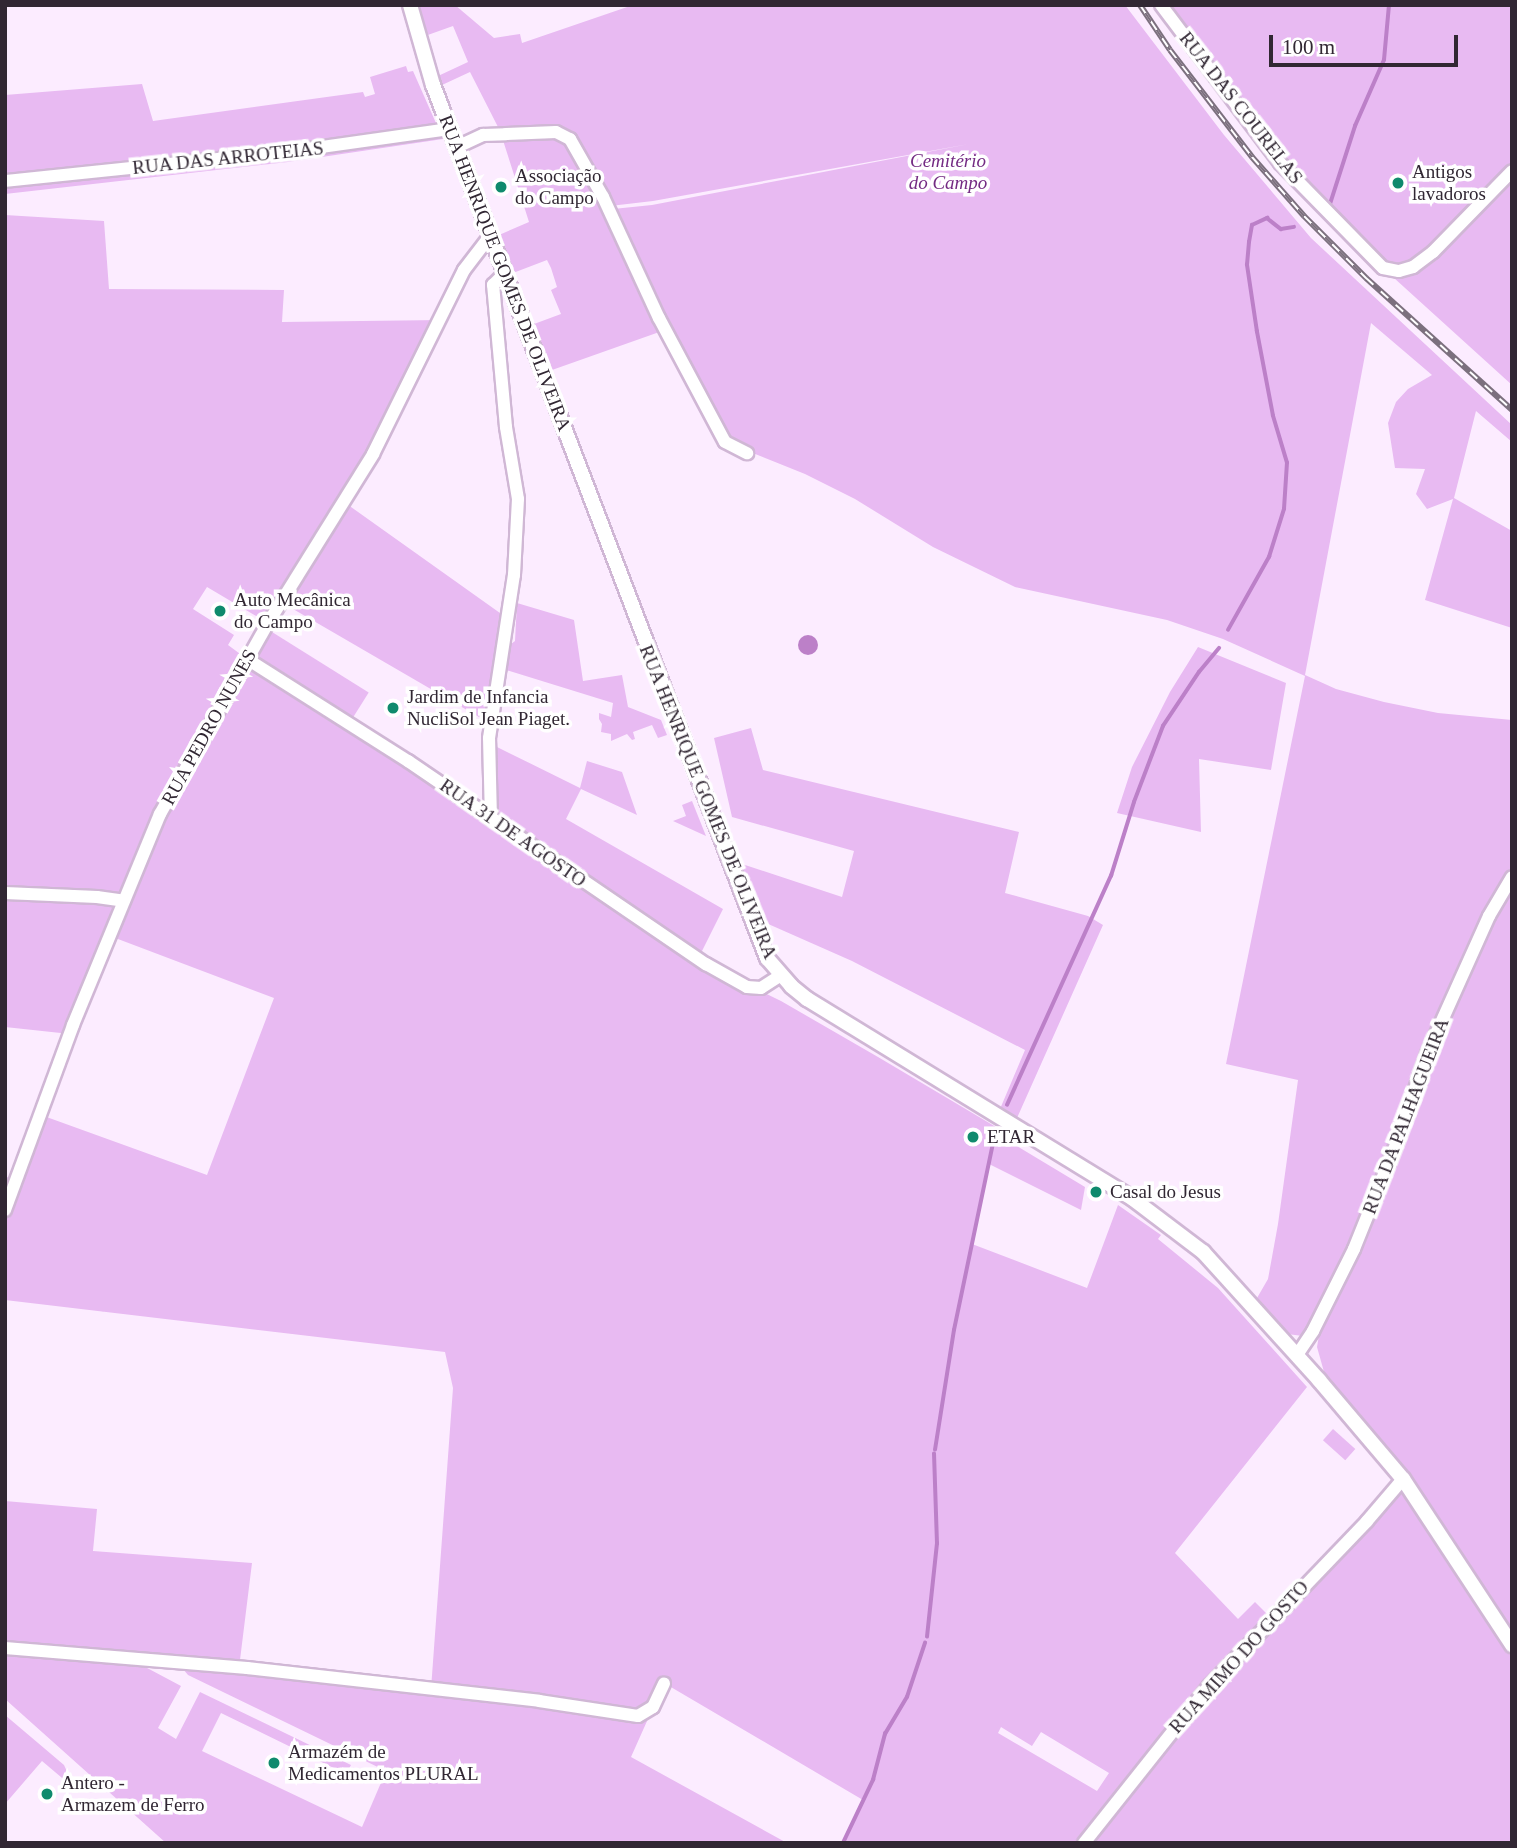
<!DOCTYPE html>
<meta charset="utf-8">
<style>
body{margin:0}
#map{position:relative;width:1517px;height:1848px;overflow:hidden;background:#fcecff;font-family:Georgia,serif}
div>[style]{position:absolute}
.green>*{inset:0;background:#e8baf2;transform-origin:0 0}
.water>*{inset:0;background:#bc80c8}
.round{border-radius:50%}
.stream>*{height:3.5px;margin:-1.75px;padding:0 1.75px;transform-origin:1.75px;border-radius:1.75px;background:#bc80c8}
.roads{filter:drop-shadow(2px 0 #d0b7d5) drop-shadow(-2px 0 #d0b7d5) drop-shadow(0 2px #d0b7d5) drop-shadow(0 -2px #d0b7d5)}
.minor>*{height:12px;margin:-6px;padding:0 6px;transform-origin:6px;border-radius:6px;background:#fff}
.tertiary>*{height:14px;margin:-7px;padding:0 7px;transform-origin:7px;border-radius:7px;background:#fff}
.rail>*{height:6px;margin-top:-3px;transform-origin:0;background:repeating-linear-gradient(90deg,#fff 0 10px,#7c707e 0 20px);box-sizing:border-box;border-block:2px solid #7c707e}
.dots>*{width:19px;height:19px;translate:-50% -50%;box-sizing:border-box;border:4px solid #fff;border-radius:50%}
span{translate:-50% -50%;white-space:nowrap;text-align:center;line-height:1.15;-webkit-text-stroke:7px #fff;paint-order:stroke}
.street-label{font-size:19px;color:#312733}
.park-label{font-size:19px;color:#742b83;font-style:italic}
.poi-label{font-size:19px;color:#312733}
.left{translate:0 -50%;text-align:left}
.frame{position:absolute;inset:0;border:7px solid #312733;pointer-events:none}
.scale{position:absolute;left:1269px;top:35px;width:189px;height:32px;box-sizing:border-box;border:4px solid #312733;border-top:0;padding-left:9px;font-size:21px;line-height:24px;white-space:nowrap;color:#312733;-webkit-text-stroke:5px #fff;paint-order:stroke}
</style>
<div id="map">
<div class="green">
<div style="clip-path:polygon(evenodd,418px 5px,455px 5px,494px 38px,520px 34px,522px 43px,633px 5px,1125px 5px,1224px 135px,1311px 238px,1512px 425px,1512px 442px,1476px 411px,1454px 498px,1512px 531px,1512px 628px,1425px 600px,1453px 499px,1427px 509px,1416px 494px,1425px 469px,1395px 468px,1388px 423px,1396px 402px,1408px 389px,1432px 375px,1371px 323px,1305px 675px,1336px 689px,1384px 702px,1438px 713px,1512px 720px,1512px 1633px,1377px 1436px,1326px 1379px,1317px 1347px,1319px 1335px,1310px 1329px,1303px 1336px,1287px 1334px,1257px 1298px,1268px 1279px,1278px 1224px,1298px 1080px,1226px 1064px,1305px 676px,1223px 639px,1167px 620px,1015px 587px,933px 547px,855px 499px,805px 474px,725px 442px,665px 330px,552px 370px,534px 324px,561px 314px,551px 290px,557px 287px,551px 268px,547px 260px,513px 273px,499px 235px,529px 222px,501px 134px,505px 133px,498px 127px,470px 72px,442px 85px,438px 76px,468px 62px,453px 26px,425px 36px,418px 5px,969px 144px,652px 205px,613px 209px,610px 206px,653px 201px,969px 144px)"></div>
<div style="clip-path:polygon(1161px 5px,1512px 5px,1512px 162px,1419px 258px,1405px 264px,1390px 264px,1376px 256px,1280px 163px)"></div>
<div style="clip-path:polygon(406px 66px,408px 72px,413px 71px,443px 139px,288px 162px,5px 194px,5px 95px,142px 84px,153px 121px,363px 92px,365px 97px,375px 94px,370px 77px)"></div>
<div style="clip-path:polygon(1512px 171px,1512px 385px,1383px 268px,1413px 267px)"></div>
<div style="clip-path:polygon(evenodd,5px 215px,104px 221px,109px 289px,284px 290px,282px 322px,441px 320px,344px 502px,507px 618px,491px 724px,281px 602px,268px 623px,207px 587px,193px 609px,234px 635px,228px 645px,247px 659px,491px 819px,489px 743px,580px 788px,587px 761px,622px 772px,637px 815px,581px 789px,566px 819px,723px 909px,700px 955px,706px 964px,781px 1001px,878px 1057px,996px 1127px,995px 1133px,1085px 1187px,1081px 1210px,989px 1164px,972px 1244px,1087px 1288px,1118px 1205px,1161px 1235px,1158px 1239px,1218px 1288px,1307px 1387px,1175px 1553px,1238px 1619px,1255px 1602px,1272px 1619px,1398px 1481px,1512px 1655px,1512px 1843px,843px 1843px,863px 1800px,664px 1683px,631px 1757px,787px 1843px,166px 1843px,5px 1699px,5px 1501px,97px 1509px,93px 1551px,252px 1563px,239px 1668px,431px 1689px,453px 1388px,445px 1352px,5px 1300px,5px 1176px,15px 1181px,41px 1115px,207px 1175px,274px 998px,110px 936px,70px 1034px,5px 1027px,5px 215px,134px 1661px,178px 1663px,188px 1675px,386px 1771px,362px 1827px,202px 1751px,221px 1713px,346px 1774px,351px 1765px,200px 1692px,176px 1739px,158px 1728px,181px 1686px,134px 1661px,5px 215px,1001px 1727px,1032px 1746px,1041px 1732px,1109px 1773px,1097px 1791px,998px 1733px,1001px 1727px)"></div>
<div style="clip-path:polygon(517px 603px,574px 620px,583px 681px,622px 675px,628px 707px,661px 720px,667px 735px,658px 738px,652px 725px,633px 732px,635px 739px,632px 740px,627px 734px,611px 741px,611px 734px,601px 732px,602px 724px,599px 719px,599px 713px,611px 717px,613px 703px,506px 670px,511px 644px,515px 641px)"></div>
<div style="left:272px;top:632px;width:114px;height:31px;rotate:32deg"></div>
<div style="clip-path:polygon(1198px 647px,1286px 683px,1271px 770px,1199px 759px,1201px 832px,1117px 813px,1132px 767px,1170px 692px)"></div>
<div style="clip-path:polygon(751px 728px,763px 770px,1019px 832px,1005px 893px,1088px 916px,1103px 925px,1017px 1118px,1000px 1109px,1025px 1050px,852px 961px,757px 919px,736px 862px,842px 897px,854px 851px,732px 817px,714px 738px)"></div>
<div style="clip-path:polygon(692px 801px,706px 836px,673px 821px,686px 816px,682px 805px)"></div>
<div style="left:1333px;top:1429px;width:30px;height:15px;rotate:42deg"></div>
<div style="clip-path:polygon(5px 1715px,64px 1765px,69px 1776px,68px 1783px,42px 1761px,5px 1804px)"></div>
</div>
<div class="water">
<div class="round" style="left:798px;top:635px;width:20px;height:20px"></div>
</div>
<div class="stream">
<div style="left:1330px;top:204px;width:82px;rotate:-72.2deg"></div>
<div style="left:1355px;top:126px;width:72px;rotate:-66.3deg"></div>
<div style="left:1384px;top:60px;width:55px;rotate:-84.8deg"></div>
<div style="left:1228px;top:630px;width:84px;rotate:-60.7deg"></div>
<div style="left:1269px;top:557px;width:50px;rotate:-72.6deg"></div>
<div style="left:1284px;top:509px;width:46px;rotate:-86.3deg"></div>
<div style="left:1287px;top:463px;width:49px;rotate:-106.6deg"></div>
<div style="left:1273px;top:416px;width:86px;rotate:-100.8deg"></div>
<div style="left:1257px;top:332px;width:68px;rotate:-98.5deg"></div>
<div style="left:1247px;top:265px;width:23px;rotate:-85deg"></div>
<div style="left:1249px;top:242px;width:17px;rotate:-80deg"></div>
<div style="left:1252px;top:225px;width:17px;rotate:-25deg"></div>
<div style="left:1267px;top:218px;width:18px;rotate:38deg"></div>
<div style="left:1281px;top:229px;width:13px;rotate:-9deg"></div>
<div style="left:1007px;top:1105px;width:252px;rotate:-65.6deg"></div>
<div style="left:1111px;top:876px;width:77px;rotate:-72.7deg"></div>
<div style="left:1134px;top:802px;width:81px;rotate:-69.1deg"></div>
<div style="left:1163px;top:726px;width:65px;rotate:-56.3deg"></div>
<div style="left:1199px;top:672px;width:31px;rotate:-50deg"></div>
<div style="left:935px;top:1450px;width:121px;rotate:-81deg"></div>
<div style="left:954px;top:1330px;width:201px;rotate:-78.2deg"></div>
<div style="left:927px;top:1637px;width:94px;rotate:-83.9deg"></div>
<div style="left:937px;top:1544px;width:90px;rotate:-91.9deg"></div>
<div style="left:843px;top:1843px;width:70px;rotate:-64.5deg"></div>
<div style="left:873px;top:1780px;width:48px;rotate:-75.4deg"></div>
<div style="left:885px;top:1734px;width:43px;rotate:-59.3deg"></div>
<div style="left:907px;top:1697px;width:57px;rotate:-71.6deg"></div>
</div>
<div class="roads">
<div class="minor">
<div style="left:1161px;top:5px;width:198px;rotate:53deg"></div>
<div style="left:1280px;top:163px;width:147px;rotate:45.6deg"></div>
<div style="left:1383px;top:268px;width:16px;rotate:11deg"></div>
<div style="left:1399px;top:271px;width:15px;rotate:-16deg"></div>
<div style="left:1413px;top:267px;width:25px;rotate:-37deg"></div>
<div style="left:1433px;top:252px;width:113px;rotate:-45.7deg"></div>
<div style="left:457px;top:147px;width:29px;rotate:-25deg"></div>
<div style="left:483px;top:135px;width:23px;rotate:-2deg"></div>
<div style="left:506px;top:134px;width:50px;rotate:-2.3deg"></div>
<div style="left:556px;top:132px;width:16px;rotate:27deg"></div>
<div style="left:570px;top:139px;width:67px;rotate:60.4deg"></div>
<div style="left:603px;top:197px;width:133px;rotate:65.2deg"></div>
<div style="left:659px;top:318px;width:140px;rotate:62deg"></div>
<div style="left:725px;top:442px;width:25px;rotate:27deg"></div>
<div style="left:5px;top:181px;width:290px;rotate:-5.9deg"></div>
<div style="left:293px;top:151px;width:159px;rotate:-8deg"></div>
<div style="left:247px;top:659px;width:191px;rotate:32.4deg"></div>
<div style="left:408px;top:761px;width:361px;rotate:34.3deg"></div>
<div style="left:706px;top:964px;width:47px;rotate:29.3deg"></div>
<div style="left:747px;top:987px;width:14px;rotate:4deg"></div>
<div style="left:761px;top:988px;width:24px;rotate:-33deg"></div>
<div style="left:491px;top:819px;width:81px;rotate:-91.4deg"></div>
<div style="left:489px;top:738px;width:165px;rotate:-81.3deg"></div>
<div style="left:514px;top:575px;width:76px;rotate:-87deg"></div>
<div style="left:518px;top:499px;width:73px;rotate:-99.5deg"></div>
<div style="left:506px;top:427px;width:143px;rotate:-95.2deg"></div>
<div style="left:493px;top:285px;width:17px;rotate:-45deg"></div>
<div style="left:5px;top:893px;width:92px;rotate:2.5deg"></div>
<div style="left:97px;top:897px;width:27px;rotate:8deg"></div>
<div style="left:5px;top:1210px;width:197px;rotate:-69.8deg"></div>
<div style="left:73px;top:1025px;width:228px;rotate:-67.6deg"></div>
<div style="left:160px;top:814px;width:219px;rotate:-60.5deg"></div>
<div style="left:268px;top:623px;width:199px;rotate:-58.1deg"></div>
<div style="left:373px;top:454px;width:205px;rotate:-63.7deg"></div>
<div style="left:464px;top:270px;width:43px;rotate:-52.6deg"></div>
<div style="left:1297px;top:1355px;width:29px;rotate:-56deg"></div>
<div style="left:1313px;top:1331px;width:92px;rotate:-63.4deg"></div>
<div style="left:1354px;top:1249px;width:115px;rotate:-68.1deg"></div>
<div style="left:1397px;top:1142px;width:93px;rotate:-71.2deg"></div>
<div style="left:1427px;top:1054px;width:151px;rotate:-65.8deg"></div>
<div style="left:1489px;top:916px;width:45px;rotate:-59.5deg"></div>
<div style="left:5px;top:1648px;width:243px;rotate:4.7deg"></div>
<div style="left:247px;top:1668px;width:294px;rotate:6.4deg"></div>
<div style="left:539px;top:1701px;width:100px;rotate:8.6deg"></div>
<div style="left:638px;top:1716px;width:17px;rotate:-31deg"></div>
<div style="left:653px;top:1707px;width:26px;rotate:-65deg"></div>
<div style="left:1084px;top:1843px;width:201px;rotate:-51.5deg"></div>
<div style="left:1209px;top:1686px;width:228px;rotate:-46.2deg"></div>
<div style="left:1367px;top:1521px;width:55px;rotate:-49.4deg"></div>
</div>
<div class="tertiary">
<div style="left:410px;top:5px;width:83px;rotate:74deg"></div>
<div style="left:433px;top:85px;width:935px;rotate:69.06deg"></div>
<div style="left:767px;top:958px;width:37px;rotate:49deg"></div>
<div style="left:791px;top:986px;width:21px;rotate:39deg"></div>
<div style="left:807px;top:999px;width:382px;rotate:31.5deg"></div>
<div style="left:1133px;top:1199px;width:88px;rotate:37.1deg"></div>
<div style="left:1203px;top:1252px;width:173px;rotate:47.8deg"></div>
<div style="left:1319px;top:1380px;width:130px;rotate:49.7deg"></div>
<div style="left:1403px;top:1479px;width:199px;rotate:56.7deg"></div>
</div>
</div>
<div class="rail">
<div style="left:1140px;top:5px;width:54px;rotate:56.3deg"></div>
<div style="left:1170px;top:50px;width:135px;rotate:52.5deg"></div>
<div style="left:1252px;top:157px;width:79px;rotate:48.6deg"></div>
<div style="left:1304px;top:216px;width:88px;rotate:45deg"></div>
<div style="left:1366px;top:278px;width:197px;rotate:42.1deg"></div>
</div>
<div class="dots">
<div style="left:1398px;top:183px;background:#0f8a6d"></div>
<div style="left:501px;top:187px;background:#0f8a6d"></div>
<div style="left:220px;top:611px;background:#0f8a6d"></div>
<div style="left:393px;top:708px;background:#0f8a6d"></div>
<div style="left:973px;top:1137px;background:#0f8a6d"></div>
<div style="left:1096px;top:1192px;background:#0f8a6d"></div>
<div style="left:274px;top:1763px;background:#0f8a6d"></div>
<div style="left:47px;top:1794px;background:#0f8a6d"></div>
</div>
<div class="street-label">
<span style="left:1241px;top:108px;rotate:52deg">RUA DAS COURELAS</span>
<span style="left:228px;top:158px;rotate:-6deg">RUA DAS ARROTEIAS</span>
<span style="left:505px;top:273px;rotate:69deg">RUA HENRIQUE GOMES DE OLIVEIRA</span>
<span style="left:209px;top:727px;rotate:-61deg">RUA PEDRO NUNES</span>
<span style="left:708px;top:802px;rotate:68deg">RUA HENRIQUE GOMES DE OLIVEIRA</span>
<span style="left:513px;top:833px;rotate:35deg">RUA 31 DE AGOSTO</span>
<span style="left:1406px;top:1116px;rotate:-69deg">RUA DA PALHAGUEIRA</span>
<span style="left:1239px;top:1657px;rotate:-48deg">RUA MIMO DO GOSTO</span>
</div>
<div class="park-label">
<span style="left:948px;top:172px">Cemitério<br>do Campo</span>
</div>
<div class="poi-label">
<span class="left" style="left:1412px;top:183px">Antigos<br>lavadoros</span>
<span class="left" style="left:515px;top:187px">Associação<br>do Campo</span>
<span class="left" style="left:234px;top:611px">Auto Mecânica<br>do Campo</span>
<span class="left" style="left:407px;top:708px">Jardim de Infancia<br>NucliSol Jean Piaget.</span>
<span class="left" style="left:987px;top:1137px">ETAR</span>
<span class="left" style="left:1110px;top:1192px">Casal do Jesus</span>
<span class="left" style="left:288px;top:1763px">Armazém de<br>Medicamentos PLURAL</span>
<span class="left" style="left:61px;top:1794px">Antero -<br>Armazem de Ferro</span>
</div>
<div class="frame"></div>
<div class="scale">100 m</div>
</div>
